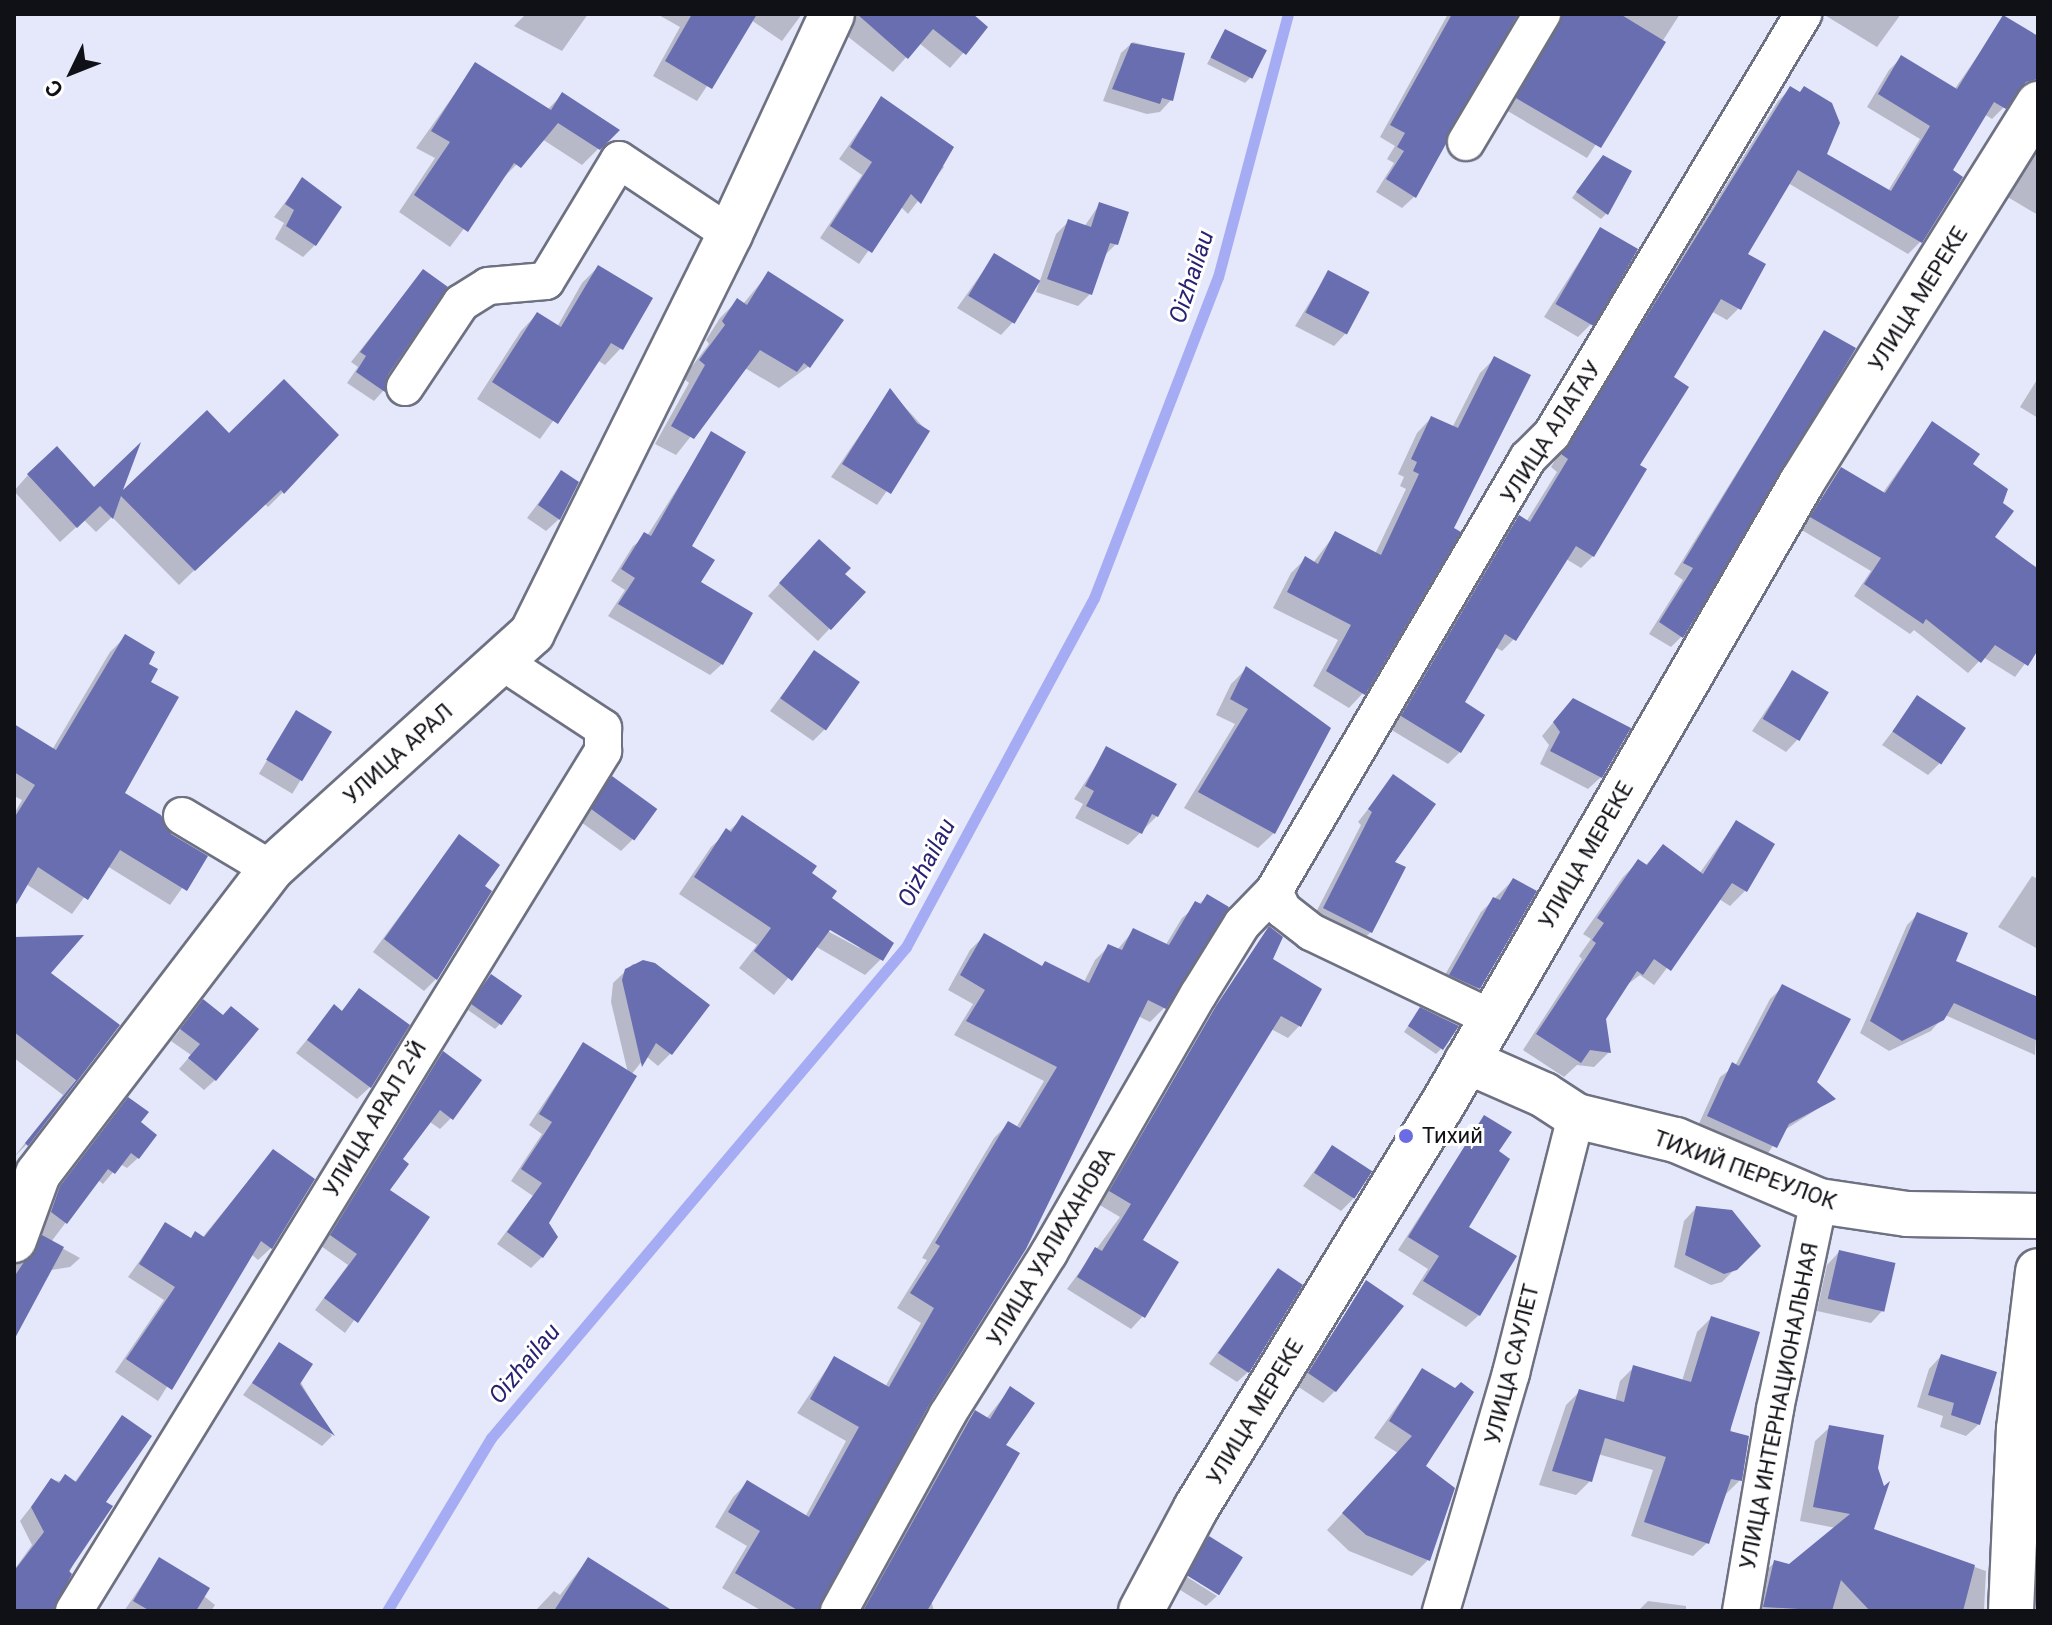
<!DOCTYPE html>
<meta charset="utf-8">
<style>
body{margin:0}
#map{position:relative;width:2052px;height:1625px;overflow:hidden;background:#e5e8fa;font-family:Roboto,sans-serif}
div>[style]{position:absolute}
.shadow>*{inset:0;background:#0003;transform-origin:0 0}
.stream>*{height:11px;margin:-5.5px;padding:0 5.5px;transform-origin:5.5px;border-radius:5.5px;background:#a5acf4}
.building>*{inset:0;background:#696eb1;transform-origin:0 0}
.roads{filter:drop-shadow(2px 0 #6e7181) drop-shadow(-2px 0 #6e7181) drop-shadow(0 2px #6e7181) drop-shadow(0 -2px #6e7181)}
.minor>*{height:36px;margin:-18px;padding:0 18px;transform-origin:18px;border-radius:18px;background:#fff}
.tertiary>*{height:44px;margin:-22px;padding:0 22px;transform-origin:22px;border-radius:22px;background:#fff}
.dots>*{width:22px;height:22px;translate:-50% -50%;box-sizing:border-box;border:4px solid #fff;border-radius:50%}
span{translate:-50% -50%;white-space:nowrap;text-align:center;line-height:1.15;-webkit-text-stroke:6px #fff;paint-order:stroke}
.street-label{font-size:22px;color:#101117}
.poi-label{font-size:22px;color:#101117}
.left{translate:0 -50%;text-align:left}
.water-label{font-size:24px;color:#292273;font-style:italic}
.frame{position:absolute;inset:0;border:16px solid #101117;pointer-events:none}
.north{position:absolute;left:32px;top:32px;width:80px;height:80px;-webkit-text-stroke:6px #fff;paint-order:stroke;rotate:227deg;font-size:22px;font-weight:700;line-height:32px;text-align:center;color:#101117}
.north::after{content:'';display:block;margin:auto;width:28px;height:36px;background:#101117;clip-path:polygon(50% 0,100% 100%,50% 72%,0 100%)}
</style>
<div id="map">
<div class="shadow">
<div style="clip-path:polygon(526px 14px,588px 14px,562px 51px,514px 26px)"></div>
<div style="clip-path:polygon(657px 14px,802px 14px,782px 41px,751px 20px,697px 101px,653px 76px,680px 27px)"></div>
<div style="clip-path:polygon(839px 14px,969px 14px,986px 27px,950px 68px,919px 43px,893px 72px,842px 32px)"></div>
<div style="clip-path:polygon(1448px 14px,1515px 14px,1414px 197px,1402px 208px,1376px 192px,1394px 163px,1387px 159px,1395px 146px,1380px 137px)"></div>
<div style="clip-path:polygon(1545px 14px,1680px 14px,1587px 158px,1506px 110px,1552px 28px)"></div>
<div style="clip-path:polygon(1823px 14px,1901px 14px,1877px 47px)"></div>
<div style="clip-path:polygon(2004px 18px,2038px 39px,2038px 56px,2004px 107px,1992px 119px,1984px 114px,1950px 171px,1960px 177px,1920px 242px,1908px 254px,1788px 183px,1745px 255px,1739px 308px,1727px 320px,1711px 311px,1671px 378px,1638px 466px,1593px 556px,1581px 568px,1566px 559px,1514px 639px,1502px 651px,1495px 647px,1462px 703px,1460px 752px,1448px 764px,1390px 729px,1507px 530px,1519px 518px,1526px 522px,1557px 472px,1551px 467px,1778px 101px,1790px 89px,1825px 155px,1888px 191px,1920px 139px,1867px 107px,1889px 70px,1901px 58px,1954px 90px)"></div>
<div style="clip-path:polygon(1225px 31px,1250px 78px,1245px 83px,1207px 64px)"></div>
<div style="clip-path:polygon(1133px 42px,1182px 55px,1171px 100px,1160px 112px,1147px 114px,1103px 101px,1121px 53px)"></div>
<div style="clip-path:polygon(476px 64px,547px 110px,563px 94px,617px 130px,582px 165px,542px 139px,500px 181px,450px 247px,399px 212px,435px 158px,416px 148px)"></div>
<div style="clip-path:polygon(881px 99px,944px 167px,908px 214px,900px 206px,859px 264px,820px 238px,862px 175px,839px 159px)"></div>
<div style="clip-path:polygon(2038px 146px,2038px 215px,2006px 196px)"></div>
<div style="clip-path:polygon(1597px 163px,1607px 213px,1601px 219px,1572px 198px)"></div>
<div style="clip-path:polygon(302px 180px,315px 245px,303px 257px,275px 239px,284px 223px,274px 217px)"></div>
<div style="clip-path:polygon(1099px 205px,1116px 244px,1103px 257px,1090px 294px,1078px 306px,1036px 292px,1056px 234px,1068px 222px,1084px 227px)"></div>
<div style="clip-path:polygon(1600px 229px,1591px 324px,1578px 337px,1544px 317px)"></div>
<div style="clip-path:polygon(994px 256px,1013px 322px,1001px 335px,957px 308px)"></div>
<div style="clip-path:polygon(598px 267px,621px 348px,605px 365px,597px 360px,540px 439px,477px 399px,521px 331px,537px 314px,557px 327px,582px 283px)"></div>
<div style="clip-path:polygon(423px 271px,383px 391px,374px 401px,347px 383px,358px 367px,351px 362px)"></div>
<div style="clip-path:polygon(1328px 273px,1346px 333px,1334px 346px,1295px 326px)"></div>
<div style="clip-path:polygon(768px 274px,809px 366px,779px 388px,745px 368px,676px 455px,655px 444px,689px 383px,683px 378px,709px 344px,706px 340px,720px 318px,737px 301px,743px 304px)"></div>
<div style="clip-path:polygon(1824px 332px,1682px 636px,1671px 647px,1649px 634px,1683px 580px,1674px 574px)"></div>
<div style="clip-path:polygon(1494px 359px,1452px 529px,1363px 693px,1349px 708px,1313px 686px,1338px 640px,1273px 608px,1291px 573px,1305px 559px,1313px 563px,1335px 534px,1375px 554px,1406px 489px,1400px 486px,1404px 477px,1398px 474px,1417px 433px,1431px 418px,1452px 428px,1480px 373px)"></div>
<div style="clip-path:polygon(2038px 378px,2038px 418px,2020px 407px)"></div>
<div style="clip-path:polygon(284px 381px,283px 492px,268px 507px,264px 503px,179px 585px,112px 517px,96px 532px,84px 520px,60px 542px,14px 491px,28px 475px,118px 498px,207px 413px,229px 435px)"></div>
<div style="clip-path:polygon(890px 391px,928px 432px,877px 505px,831px 477px)"></div>
<div style="clip-path:polygon(1932px 423px,1970px 465px,1992px 538px,2038px 568px,2038px 646px,2015px 677px,1983px 657px,1968px 673px,1914px 630px,1910px 634px,1854px 596px,1871px 571px,1800px 529px,1841px 470px,1882px 494px)"></div>
<div style="clip-path:polygon(712px 434px,690px 546px,722px 664px,710px 675px,608px 616px,625px 590px,611px 581px,633px 546px,647px 536px)"></div>
<div style="clip-path:polygon(561px 473px,559px 519px,546px 531px,527px 518px)"></div>
<div style="clip-path:polygon(807px 554px,863px 593px,818px 641px,768px 596px)"></div>
<div style="clip-path:polygon(125px 637px,146px 665px,149px 683px,123px 794px,170px 835px,205px 856px,170px 905px,107px 866px,72px 914px,26px 884px,14px 904px,14px 814px,22px 800px,14px 796px,14px 726px,52px 750px,110px 652px)"></div>
<div style="clip-path:polygon(814px 652px,825px 729px,813px 741px,770px 711px)"></div>
<div style="clip-path:polygon(1246px 669px,1274px 833px,1258px 848px,1184px 808px,1235px 724px,1216px 715px,1231px 684px)"></div>
<div style="clip-path:polygon(1792px 672px,1798px 739px,1786px 752px,1752px 731px)"></div>
<div style="clip-path:polygon(1918px 698px,1940px 763px,1928px 775px,1882px 745px)"></div>
<div style="left:296px;top:712px;width:39px;height:72px;rotate:31deg"></div>
<div style="clip-path:polygon(1561px 713px,1601px 777px,1588px 789px,1540px 764px,1549px 745px,1542px 736px)"></div>
<div style="clip-path:polygon(1107px 749px,1157px 816px,1128px 845px,1075px 818px,1083px 804px,1074px 799px)"></div>
<div style="clip-path:polygon(1394px 776px,1371px 932px,1358px 944px,1312px 920px,1361px 825px,1358px 822px)"></div>
<div style="clip-path:polygon(613px 779px,633px 839px,621px 851px,581px 822px)"></div>
<div style="clip-path:polygon(evenodd,743px 818px,809px 874px,881px 959px,865px 975px,815px 946px,774px 995px,739px 968px,757px 945px,679px 894px,711px 847px,743px 818px,822px 923px,854px 942px,861px 949px,820px 927px,822px 923px)"></div>
<div style="clip-path:polygon(1736px 822px,1745px 891px,1730px 906px,1719px 899px,1654px 985px,1640px 975px,1624px 987px,1604px 1018px,1609px 1052px,1594px 1067px,1577px 1065px,1564px 1077px,1523px 1050px,1582px 959px,1579px 956px,1591px 939px,1583px 934px,1623px 877px,1638px 862px,1645px 866px,1663px 846px,1699px 874px)"></div>
<div style="clip-path:polygon(459px 836px,482px 886px,436px 979px,424px 991px,373px 952px)"></div>
<div style="clip-path:polygon(2032px 876px,2038px 879px,2038px 949px,1998px 927px)"></div>
<div style="clip-path:polygon(1513px 880px,1478px 988px,1466px 1001px,1438px 987px,1481px 912px)"></div>
<div style="clip-path:polygon(1207px 897px,1164px 1008px,1150px 1022px,1138px 1016px,816px 1611px,762px 1611px,722px 1588px,747px 1546px,715px 1527px,733px 1497px,747px 1483px,805px 1517px,846px 1441px,797px 1413px,834px 1358px,885px 1387px,921px 1323px,897px 1308px,927px 1260px,922px 1258px,994px 1138px,1008px 1124px,1016px 1128px,1044px 1081px,954px 1035px,973px 1004px,948px 990px,970px 950px,984px 936px,1041px 967px,1084px 982px,1095px 960px,1109px 946px,1117px 950px,1134px 930px,1165px 946px,1182px 918px)"></div>
<div style="clip-path:polygon(1918px 914px,1953px 962px,2038px 999px,2035px 1055px,1945px 1015px,1931px 1031px,1889px 1051px,1860px 1033px,1907px 925px)"></div>
<div style="clip-path:polygon(1270px 929px,1270px 960px,1300px 1025px,1288px 1038px,1271px 1029px,1140px 1241px,1143px 1316px,1131px 1329px,1067px 1289px,1120px 1217px,1098px 1204px)"></div>
<div style="clip-path:polygon(14px 939px,48px 974px,117px 1025px,27px 1144px,14px 1157px,63px 1095px,14px 1058px)"></div>
<div style="clip-path:polygon(633px 964px,654px 965px,670px 1054px,658px 1066px,646px 1056px,631px 1075px,587px 1152px,591px 1154px,546px 1223px,542px 1257px,531px 1268px,497px 1244px,533px 1196px,511px 1181px,542px 1134px,529px 1125px,583px 1045px,628px 1073px,611px 1002px,613px 983px)"></div>
<div style="clip-path:polygon(491px 976px,501px 1023px,495px 1029px,468px 1010px)"></div>
<div style="clip-path:polygon(1783px 987px,1815px 1082px,1833px 1099px,1783px 1131px,1764px 1159px,1697px 1128px,1720px 1077px,1735px 1066px,1770px 999px)"></div>
<div style="clip-path:polygon(360px 990px,370px 1087px,357px 1099px,296px 1053px,334px 1007px,341px 1012px)"></div>
<div style="clip-path:polygon(203px 1002px,215px 1080px,204px 1090px,179px 1069px,191px 1055px,171px 1041px)"></div>
<div style="clip-path:polygon(1415px 1016px,1441px 1049px,1436px 1054px,1404px 1032px)"></div>
<div style="clip-path:polygon(444px 1053px,451px 1118px,440px 1129px,430px 1122px,400px 1160px,388px 1190px,427px 1217px,345px 1333px,315px 1310px,348px 1265px,321px 1246px)"></div>
<div style="clip-path:polygon(129px 1100px,138px 1123px,138px 1158px,127px 1168px,120px 1164px,103px 1184px,98px 1180px,51px 1242px,80px 1258px,70px 1267px,14px 1276px,14px 1264px,24px 1262px,50px 1199px)"></div>
<div style="clip-path:polygon(1484px 1117px,1496px 1152px,1466px 1227px,1479px 1315px,1466px 1327px,1412px 1294px,1428px 1269px,1398px 1250px)"></div>
<div style="clip-path:polygon(1332px 1147px,1353px 1199px,1341px 1211px,1303px 1186px)"></div>
<div style="clip-path:polygon(273px 1151px,271px 1248px,258px 1260px,251px 1254px,158px 1401px,115px 1372px,164px 1300px,128px 1277px,166px 1224px,190px 1240px,202px 1238px)"></div>
<div style="clip-path:polygon(1696px 1208px,1758px 1246px,1722px 1282px,1711px 1285px,1674px 1267px,1684px 1221px)"></div>
<div style="clip-path:polygon(1839px 1252px,1883px 1310px,1871px 1323px,1817px 1311px,1827px 1265px)"></div>
<div style="clip-path:polygon(1278px 1271px,1248px 1372px,1237px 1382px,1209px 1364px)"></div>
<div style="clip-path:polygon(1366px 1283px,1335px 1391px,1323px 1403px,1297px 1386px)"></div>
<div style="clip-path:polygon(1711px 1318px,1740px 1480px,1726px 1494px,1707px 1543px,1693px 1556px,1631px 1536px,1653px 1470px,1598px 1454px,1590px 1481px,1576px 1495px,1539px 1485px,1566px 1405px,1580px 1391px,1615px 1402px,1620px 1381px,1634px 1367px,1682px 1381px,1697px 1332px)"></div>
<div style="clip-path:polygon(279px 1345px,332px 1436px,322px 1446px,243px 1395px)"></div>
<div style="clip-path:polygon(1941px 1356px,1979px 1424px,1966px 1436px,1940px 1427px,1943px 1416px,1917px 1407px,1929px 1369px)"></div>
<div style="clip-path:polygon(1423px 1370px,1455px 1391px,1424px 1467px,1429px 1559px,1412px 1576px,1349px 1551px,1327px 1530px,1398px 1453px,1374px 1438px)"></div>
<div style="clip-path:polygon(1010px 1389px,1003px 1446px,931px 1600px,934px 1611px,859px 1611px,961px 1427px,975px 1413px,986px 1419px)"></div>
<div style="clip-path:polygon(122px 1418px,103px 1502px,51px 1611px,14px 1611px,14px 1570px,32px 1545px,20px 1521px,52px 1480px,74px 1483px)"></div>
<div style="clip-path:polygon(1830px 1427px,1876px 1468px,1871px 1530px,1986px 1571px,1984px 1611px,1752px 1611px,1760px 1576px,1775px 1562px,1790px 1567px,1836px 1528px,1800px 1521px,1815px 1441px)"></div>
<div style="clip-path:polygon(2038px 1515px,2038px 1597px,2021px 1596px,2024px 1529px)"></div>
<div style="clip-path:polygon(1210px 1539px,1240px 1557px,1218px 1594px,1186px 1572px)"></div>
<div style="clip-path:polygon(588px 1559px,669px 1611px,535px 1611px,554px 1591px,560px 1595px)"></div>
<div style="clip-path:polygon(159px 1560px,215px 1605px,211px 1611px,124px 1611px)"></div>
<div style="clip-path:polygon(1184px 1575px,1217px 1596px,1206px 1606px,1177px 1588px)"></div>
<div style="clip-path:polygon(1648px 1601px,1686px 1606px,1686px 1611px,1638px 1611px)"></div>
</div>
<div class="stream">
<div style="left:387px;top:1611px;width:202px;rotate:-59deg"></div>
<div style="left:491px;top:1438px;width:643px;rotate:-49.8deg"></div>
<div style="left:906px;top:947px;width:396px;rotate:-61.7deg"></div>
<div style="left:1094px;top:598px;width:344px;rotate:-68.9deg"></div>
<div style="left:1218px;top:277px;width:272px;rotate:-75.1deg"></div>
</div>
<div class="building">
<div style="clip-path:polygon(692px 14px,757px 14px,712px 89px,665px 61px)"></div>
<div style="clip-path:polygon(857px 14px,973px 14px,988px 27px,966px 55px,933px 29px,908px 59px)"></div>
<div style="clip-path:polygon(1452px 14px,1518px 14px,1416px 198px,1386px 179px,1404px 151px,1397px 147px,1405px 133px,1390px 125px)"></div>
<div style="clip-path:polygon(1563px 14px,1620px 14px,1666px 42px,1601px 148px,1516px 98px)"></div>
<div style="clip-path:polygon(2003px 15px,2038px 36px,2038px 79px,2026px 82px,2006px 109px,1994px 102px,1953px 170px,1963px 177px,1922px 243px,1798px 170px,1748px 254px,1766px 264px,1741px 310px,1721px 299px,1674px 377px,1689px 387px,1640px 465px,1647px 469px,1594px 557px,1576px 546px,1516px 641px,1505px 634px,1465px 702px,1485px 715px,1461px 753px,1401px 716px,1519px 515px,1530px 522px,1568px 459px,1561px 454px,1790px 86px,1800px 92px,1804px 86px,1832px 103px,1840px 123px,1827px 154px,1891px 191px,1930px 126px,1878px 94px,1901px 55px,1957px 89px)"></div>
<div style="left:1225px;top:29px;width:47px;height:32px;rotate:27deg"></div>
<div style="clip-path:polygon(1131px 43px,1185px 53px,1173px 101px,1162px 98px,1160px 104px,1112px 89px)"></div>
<div style="clip-path:polygon(475px 62px,551px 110px,562px 92px,620px 130px,600px 150px,558px 123px,521px 168px,514px 163px,468px 232px,414px 195px,450px 142px,431px 131px)"></div>
<div style="clip-path:polygon(881px 96px,954px 147px,921px 204px,911px 194px,872px 253px,830px 226px,872px 162px,850px 147px)"></div>
<div style="clip-path:polygon(1603px 155px,1632px 171px,1608px 215px,1576px 192px)"></div>
<div style="clip-path:polygon(302px 177px,342px 207px,316px 246px,286px 226px,294px 210px,285px 204px)"></div>
<div style="clip-path:polygon(1099px 202px,1129px 212px,1118px 245px,1110px 243px,1092px 295px,1047px 279px,1068px 219px,1091px 227px)"></div>
<div style="left:1600px;top:227px;width:44px;height:89px;rotate:30deg"></div>
<div style="left:994px;top:253px;width:54px;height:50px;rotate:31deg"></div>
<div style="clip-path:polygon(598px 265px,653px 298px,623px 350px,611px 343px,558px 424px,492px 382px,537px 312px,561px 327px)"></div>
<div style="clip-path:polygon(423px 269px,448px 287px,388px 375px,385px 392px,356px 372px,366px 356px,360px 352px)"></div>
<div style="left:1328px;top:270px;width:47px;height:48px;rotate:28deg"></div>
<div style="clip-path:polygon(768px 271px,844px 320px,810px 368px,804px 363px,797px 372px,760px 350px,694px 439px,671px 426px,705px 365px,699px 360px,725px 325px,722px 321px,737px 298px,747px 305px)"></div>
<div style="clip-path:polygon(1824px 330px,1856px 348px,1683px 638px,1659px 622px,1693px 568px,1683px 563px)"></div>
<div style="clip-path:polygon(1494px 356px,1531px 375px,1454px 528px,1461px 532px,1365px 695px,1326px 671px,1351px 625px,1287px 592px,1305px 556px,1318px 564px,1335px 531px,1381px 555px,1419px 474px,1413px 471px,1417px 462px,1411px 459px,1431px 416px,1458px 428px)"></div>
<div style="clip-path:polygon(284px 379px,339px 435px,284px 494px,281px 490px,195px 571px,121px 496px,113px 519px,100px 506px,77px 528px,27px 474px,57px 446px,94px 487px,141px 442px,123px 490px,207px 410px,229px 433px)"></div>
<div style="clip-path:polygon(890px 388px,917px 423px,930px 431px,891px 494px,842px 464px)"></div>
<div style="clip-path:polygon(1932px 421px,1980px 454px,1973px 464px,2008px 489px,2003px 503px,2014px 511px,1995px 537px,2038px 569px,2038px 650px,2028px 666px,1995px 645px,1981px 663px,1926px 619px,1923px 624px,1864px 584px,1881px 558px,1810px 517px,1841px 467px,1885px 493px)"></div>
<div style="clip-path:polygon(711px 431px,746px 452px,692px 546px,715px 560px,701px 582px,753px 613px,723px 665px,618px 604px,635px 578px,621px 569px,644px 532px,651px 536px)"></div>
<div style="clip-path:polygon(561px 470px,579px 482px,560px 520px,538px 505px)"></div>
<div style="clip-path:polygon(819px 539px,851px 568px,845px 574px,866px 592px,831px 630px,779px 583px)"></div>
<div style="clip-path:polygon(125px 634px,155px 652px,149px 664px,158px 669px,151px 682px,179px 697px,125px 793px,161px 815px,171px 834px,208px 856px,187px 891px,120px 850px,88px 900px,38px 867px,14px 908px,14px 818px,35px 785px,14px 772px,14px 724px,56px 750px)"></div>
<div style="left:814px;top:650px;width:56px;height:59px;rotate:35deg"></div>
<div style="clip-path:polygon(1246px 666px,1331px 728px,1275px 834px,1198px 792px,1248px 709px,1230px 699px)"></div>
<div style="left:1792px;top:670px;width:43px;height:57px;rotate:31deg"></div>
<div style="left:1917px;top:695px;width:59px;height:44px;rotate:34deg"></div>
<div style="clip-path:polygon(1573px 698px,1631px 728px,1602px 778px,1550px 751px,1560px 732px,1553px 722px)"></div>
<div style="left:296px;top:710px;width:42px;height:58px;rotate:31deg"></div>
<div style="clip-path:polygon(1106px 746px,1177px 784px,1158px 817px,1152px 814px,1142px 834px,1086px 806px,1094px 791px,1085px 786px)"></div>
<div style="clip-path:polygon(1393px 774px,1436px 804px,1395px 862px,1406px 867px,1372px 933px,1323px 908px,1372px 812px,1368px 809px)"></div>
<div style="left:612px;top:776px;width:56px;height:39px;rotate:36deg"></div>
<div style="clip-path:polygon(742px 815px,817px 866px,812px 873px,837px 891px,832px 898px,894px 943px,883px 961px,830px 930px,792px 981px,754px 951px,771px 928px,694px 877px,726px 828px,731px 832px)"></div>
<div style="clip-path:polygon(1736px 820px,1775px 844px,1747px 892px,1732px 883px,1671px 971px,1654px 959px,1643px 975px,1637px 971px,1606px 1019px,1611px 1053px,1590px 1050px,1581px 1063px,1536px 1034px,1596px 943px,1592px 940px,1604px 923px,1597px 918px,1638px 859px,1647px 865px,1663px 844px,1703px 874px)"></div>
<div style="clip-path:polygon(459px 834px,500px 865px,485px 886px,492px 891px,437px 980px,384px 939px)"></div>
<div style="clip-path:polygon(1513px 878px,1537px 891px,1480px 989px,1449px 975px,1493px 897px,1500px 900px)"></div>
<div style="clip-path:polygon(1207px 894px,1229px 907px,1166px 1009px,1148px 1000px,1026px 1249px,929px 1405px,818px 1611px,799px 1611px,735px 1573px,760px 1531px,728px 1512px,747px 1480px,809px 1517px,859px 1427px,810px 1399px,834px 1356px,889px 1387px,934px 1308px,910px 1293px,940px 1246px,935px 1243px,1008px 1121px,1020px 1128px,1057px 1067px,966px 1021px,985px 990px,960px 975px,984px 933px,1042px 966px,1045px 961px,1089px 983px,1108px 944px,1122px 950px,1133px 928px,1169px 945px,1195px 901px,1201px 904px)"></div>
<div style="clip-path:polygon(1917px 912px,1968px 933px,1956px 961px,2038px 997px,2038px 1041px,1954px 1003px,1944px 1020px,1902px 1041px,1870px 1021px)"></div>
<div style="clip-path:polygon(1269px 926px,1283px 937px,1273px 959px,1322px 989px,1301px 1027px,1281px 1016px,1143px 1240px,1179px 1262px,1145px 1318px,1077px 1277px,1095px 1247px,1102px 1251px,1131px 1204px,1109px 1191px,1216px 1006px)"></div>
<div style="clip-path:polygon(84px 935px,51px 973px,120px 1025px,28px 1146px,25px 1143px,76px 1080px,14px 1032px,14px 937px)"></div>
<div style="clip-path:polygon(643px 960px,655px 963px,710px 1005px,672px 1055px,656px 1043px,642px 1067px,622px 980px,625px 969px)"></div>
<div style="left:491px;top:974px;width:38px;height:36px;rotate:35deg"></div>
<div style="clip-path:polygon(1782px 984px,1851px 1019px,1817px 1082px,1836px 1099px,1789px 1124px,1777px 1148px,1707px 1116px,1732px 1062px,1739px 1066px)"></div>
<div style="clip-path:polygon(359px 988px,410px 1025px,371px 1088px,307px 1040px,334px 1004px,342px 1011px)"></div>
<div style="clip-path:polygon(203px 999px,223px 1015px,231px 1006px,259px 1029px,216px 1081px,188px 1058px,200px 1044px,180px 1029px)"></div>
<div style="clip-path:polygon(1420px 1007px,1459px 1026px,1443px 1050px,1408px 1026px)"></div>
<div style="clip-path:polygon(583px 1042px,637px 1076px,549px 1223px,558px 1237px,543px 1258px,507px 1232px,542px 1183px,521px 1169px,552px 1122px,539px 1114px)"></div>
<div style="clip-path:polygon(443px 1051px,482px 1080px,453px 1120px,440px 1110px,403px 1159px,409px 1164px,390px 1190px,430px 1217px,358px 1323px,324px 1298px,357px 1254px,330px 1235px)"></div>
<div style="clip-path:polygon(128px 1097px,149px 1112px,141px 1122px,157px 1135px,139px 1159px,131px 1153px,115px 1174px,108px 1169px,67px 1224px,51px 1212px,60px 1186px)"></div>
<div style="clip-path:polygon(1484px 1115px,1512px 1132px,1499px 1151px,1510px 1159px,1469px 1227px,1517px 1256px,1480px 1316px,1423px 1281px,1439px 1256px,1408px 1237px)"></div>
<div style="left:1332px;top:1145px;width:48px;height:33px;rotate:33deg"></div>
<div style="clip-path:polygon(273px 1149px,315px 1179px,272px 1249px,261px 1241px,172px 1390px,126px 1359px,175px 1287px,139px 1264px,165px 1222px,191px 1238px,195px 1231px,204px 1237px)"></div>
<div style="clip-path:polygon(1696px 1206px,1732px 1210px,1761px 1246px,1737px 1270px,1724px 1274px,1685px 1255px)"></div>
<div style="clip-path:polygon(42px 1235px,64px 1247px,14px 1340px,14px 1277px)"></div>
<div style="left:1839px;top:1250px;width:58px;height:50px;rotate:13deg"></div>
<div style="clip-path:polygon(1278px 1268px,1303px 1285px,1249px 1373px,1218px 1353px)"></div>
<div style="clip-path:polygon(1366px 1280px,1404px 1306px,1336px 1392px,1308px 1373px)"></div>
<div style="clip-path:polygon(1711px 1316px,1760px 1332px,1730px 1431px,1749px 1436px,1742px 1481px,1731px 1479px,1709px 1544px,1644px 1522px,1666px 1457px,1605px 1438px,1592px 1482px,1552px 1471px,1579px 1389px,1624px 1402px,1633px 1365px,1691px 1382px)"></div>
<div style="clip-path:polygon(279px 1342px,313px 1364px,300px 1384px,335px 1436px,252px 1383px)"></div>
<div style="clip-path:polygon(1941px 1354px,1997px 1372px,1980px 1425px,1951px 1415px,1954px 1403px,1928px 1395px)"></div>
<div style="clip-path:polygon(1422px 1368px,1455px 1388px,1461px 1382px,1474px 1392px,1426px 1466px,1455px 1488px,1430px 1561px,1366px 1535px,1342px 1513px,1412px 1436px,1389px 1421px)"></div>
<div style="clip-path:polygon(1010px 1386px,1035px 1403px,1006px 1445px,1020px 1453px,927px 1611px,863px 1611px,975px 1410px,990px 1419px)"></div>
<div style="clip-path:polygon(122px 1415px,152px 1436px,106px 1502px,113px 1506px,69px 1571px,72px 1574px,53px 1611px,14px 1611px,14px 1571px,44px 1532px,31px 1507px,51px 1478px,59px 1483px,65px 1474px,76px 1482px)"></div>
<div style="clip-path:polygon(1829px 1425px,1884px 1435px,1878px 1468px,1884px 1486px,1890px 1481px,1874px 1529px,1975px 1565px,1963px 1611px,1870px 1611px,1841px 1580px,1832px 1611px,1763px 1607px,1774px 1560px,1789px 1564px,1850px 1514px,1813px 1507px)"></div>
<div style="left:1209px;top:1536px;width:40px;height:45px;rotate:32deg"></div>
<div style="clip-path:polygon(159px 1557px,210px 1588px,196px 1611px,150px 1611px,133px 1601px)"></div>
<div style="clip-path:polygon(588px 1557px,673px 1611px,554px 1611px)"></div>
</div>
<div class="roads">
<div class="minor">
<div style="left:1466px;top:142px;width:149px;rotate:-59.3deg"></div>
<div style="left:405px;top:387px;width:101px;rotate:-56.3deg"></div>
<div style="left:461px;top:303px;width:32px;rotate:-32deg"></div>
<div style="left:488px;top:286px;width:58px;rotate:-4.9deg"></div>
<div style="left:546px;top:281px;width:141px;rotate:-58.9deg"></div>
<div style="left:619px;top:160px;width:133px;rotate:33.7deg"></div>
<div style="left:182px;top:816px;width:104px;rotate:30.8deg"></div>
<div style="left:1274px;top:891px;width:21px;rotate:65deg"></div>
<div style="left:1283px;top:910px;width:36px;rotate:38deg"></div>
<div style="left:1311px;top:932px;width:199px;rotate:25.5deg"></div>
<div style="left:74px;top:1611px;width:1010px;rotate:-58.4deg"></div>
<div style="left:603px;top:751px;width:23px;rotate:-90deg"></div>
<div style="left:603px;top:728px;width:122px;rotate:-146.7deg"></div>
<div style="left:839px;top:1611px;width:224px;rotate:-61.1deg"></div>
<div style="left:947px;top:1415px;width:191px;rotate:-57.8deg"></div>
<div style="left:1049px;top:1253px;width:298px;rotate:-60deg"></div>
<div style="left:1198px;top:995px;width:84px;rotate:-58.2deg"></div>
<div style="left:1242px;top:924px;width:46px;rotate:-45.9deg"></div>
<div style="left:1274px;top:891px;width:502px;rotate:-59.6deg"></div>
<div style="left:1528px;top:458px;width:34px;rotate:-45deg"></div>
<div style="left:1552px;top:434px;width:489px;rotate:-59.1deg"></div>
<div style="left:1441px;top:1611px;width:248px;rotate:-73.6deg"></div>
<div style="left:1511px;top:1373px;width:265px;rotate:-75.8deg"></div>
<div style="left:1741px;top:1611px;width:205px;rotate:-80.4deg"></div>
<div style="left:1775px;top:1409px;width:213px;rotate:-78.1deg"></div>
</div>
<div class="tertiary">
<div style="left:1467px;top:1061px;width:84px;rotate:23.8deg"></div>
<div style="left:1544px;top:1095px;width:38px;rotate:33deg"></div>
<div style="left:1576px;top:1116px;width:103px;rotate:13.5deg"></div>
<div style="left:1676px;top:1140px;width:155px;rotate:23.1deg"></div>
<div style="left:1819px;top:1201px;width:89px;rotate:8.4deg"></div>
<div style="left:1907px;top:1214px;width:131px;rotate:0.9deg"></div>
<div style="left:14px;top:1240px;width:70px;rotate:-70deg"></div>
<div style="left:38px;top:1174px;width:384px;rotate:-52.6deg"></div>
<div style="left:271px;top:869px;width:352px;rotate:-42.1deg"></div>
<div style="left:532px;top:633px;width:445px;rotate:-63.6deg"></div>
<div style="left:730px;top:234px;width:242px;rotate:-65.1deg"></div>
<div style="left:1141px;top:1611px;width:117px;rotate:-61.9deg"></div>
<div style="left:1196px;top:1508px;width:470px;rotate:-58.6deg"></div>
<div style="left:1441px;top:1107px;width:722px;rotate:-59.99deg"></div>
<div style="left:1802px;top:482px;width:446px;rotate:-58deg"></div>
<div style="left:2011px;top:1611px;width:182px;rotate:-87.5deg"></div>
<div style="left:2019px;top:1429px;width:159px;rotate:-83.1deg"></div>
</div>
</div>
<div class="dots">
<div style="left:1406px;top:1136px;background:#6b6be4"></div>
</div>
<div class="street-label">
<span style="left:1918px;top:299px;rotate:-58deg">УЛИЦА МЕРЕКЕ</span>
<span style="left:1551px;top:432px;rotate:-57deg">УЛИЦА АЛАТАУ</span>
<span style="left:398px;top:754px;rotate:-42deg">УЛИЦА АРАЛ</span>
<span style="left:1586px;top:855px;rotate:-60deg">УЛИЦА МЕРЕКЕ</span>
<span style="left:375px;top:1119px;rotate:-59deg">УЛИЦА АРАЛ 2-Й</span>
<span style="left:1745px;top:1170px;rotate:20deg">ТИХИЙ ПЕРЕУЛОК</span>
<span style="left:1051px;top:1247px;rotate:-59deg">УЛИЦА УАЛИХАНОВА</span>
<span style="left:1512px;top:1364px;rotate:-76deg">УЛИЦА САУЛЕТ</span>
<span style="left:1779px;top:1406px;rotate:-79deg">УЛИЦА ИНТЕРНАЦИОНАЛЬНАЯ</span>
<span style="left:1255px;top:1412px;rotate:-59deg">УЛИЦА МЕРЕКЕ</span>
</div>
<div class="poi-label">
<span class="left" style="left:1422px;top:1136px">Тихий</span>
</div>
<div class="water-label">
<span style="left:1192px;top:277px;rotate:-72deg">Oizhailau</span>
<span style="left:927px;top:863px;rotate:-62deg">Oizhailau</span>
<span style="left:525px;top:1364px;rotate:-50deg">Oizhailau</span>
</div>
<div class="frame"></div>
<div class="north">С</div>
</div>
